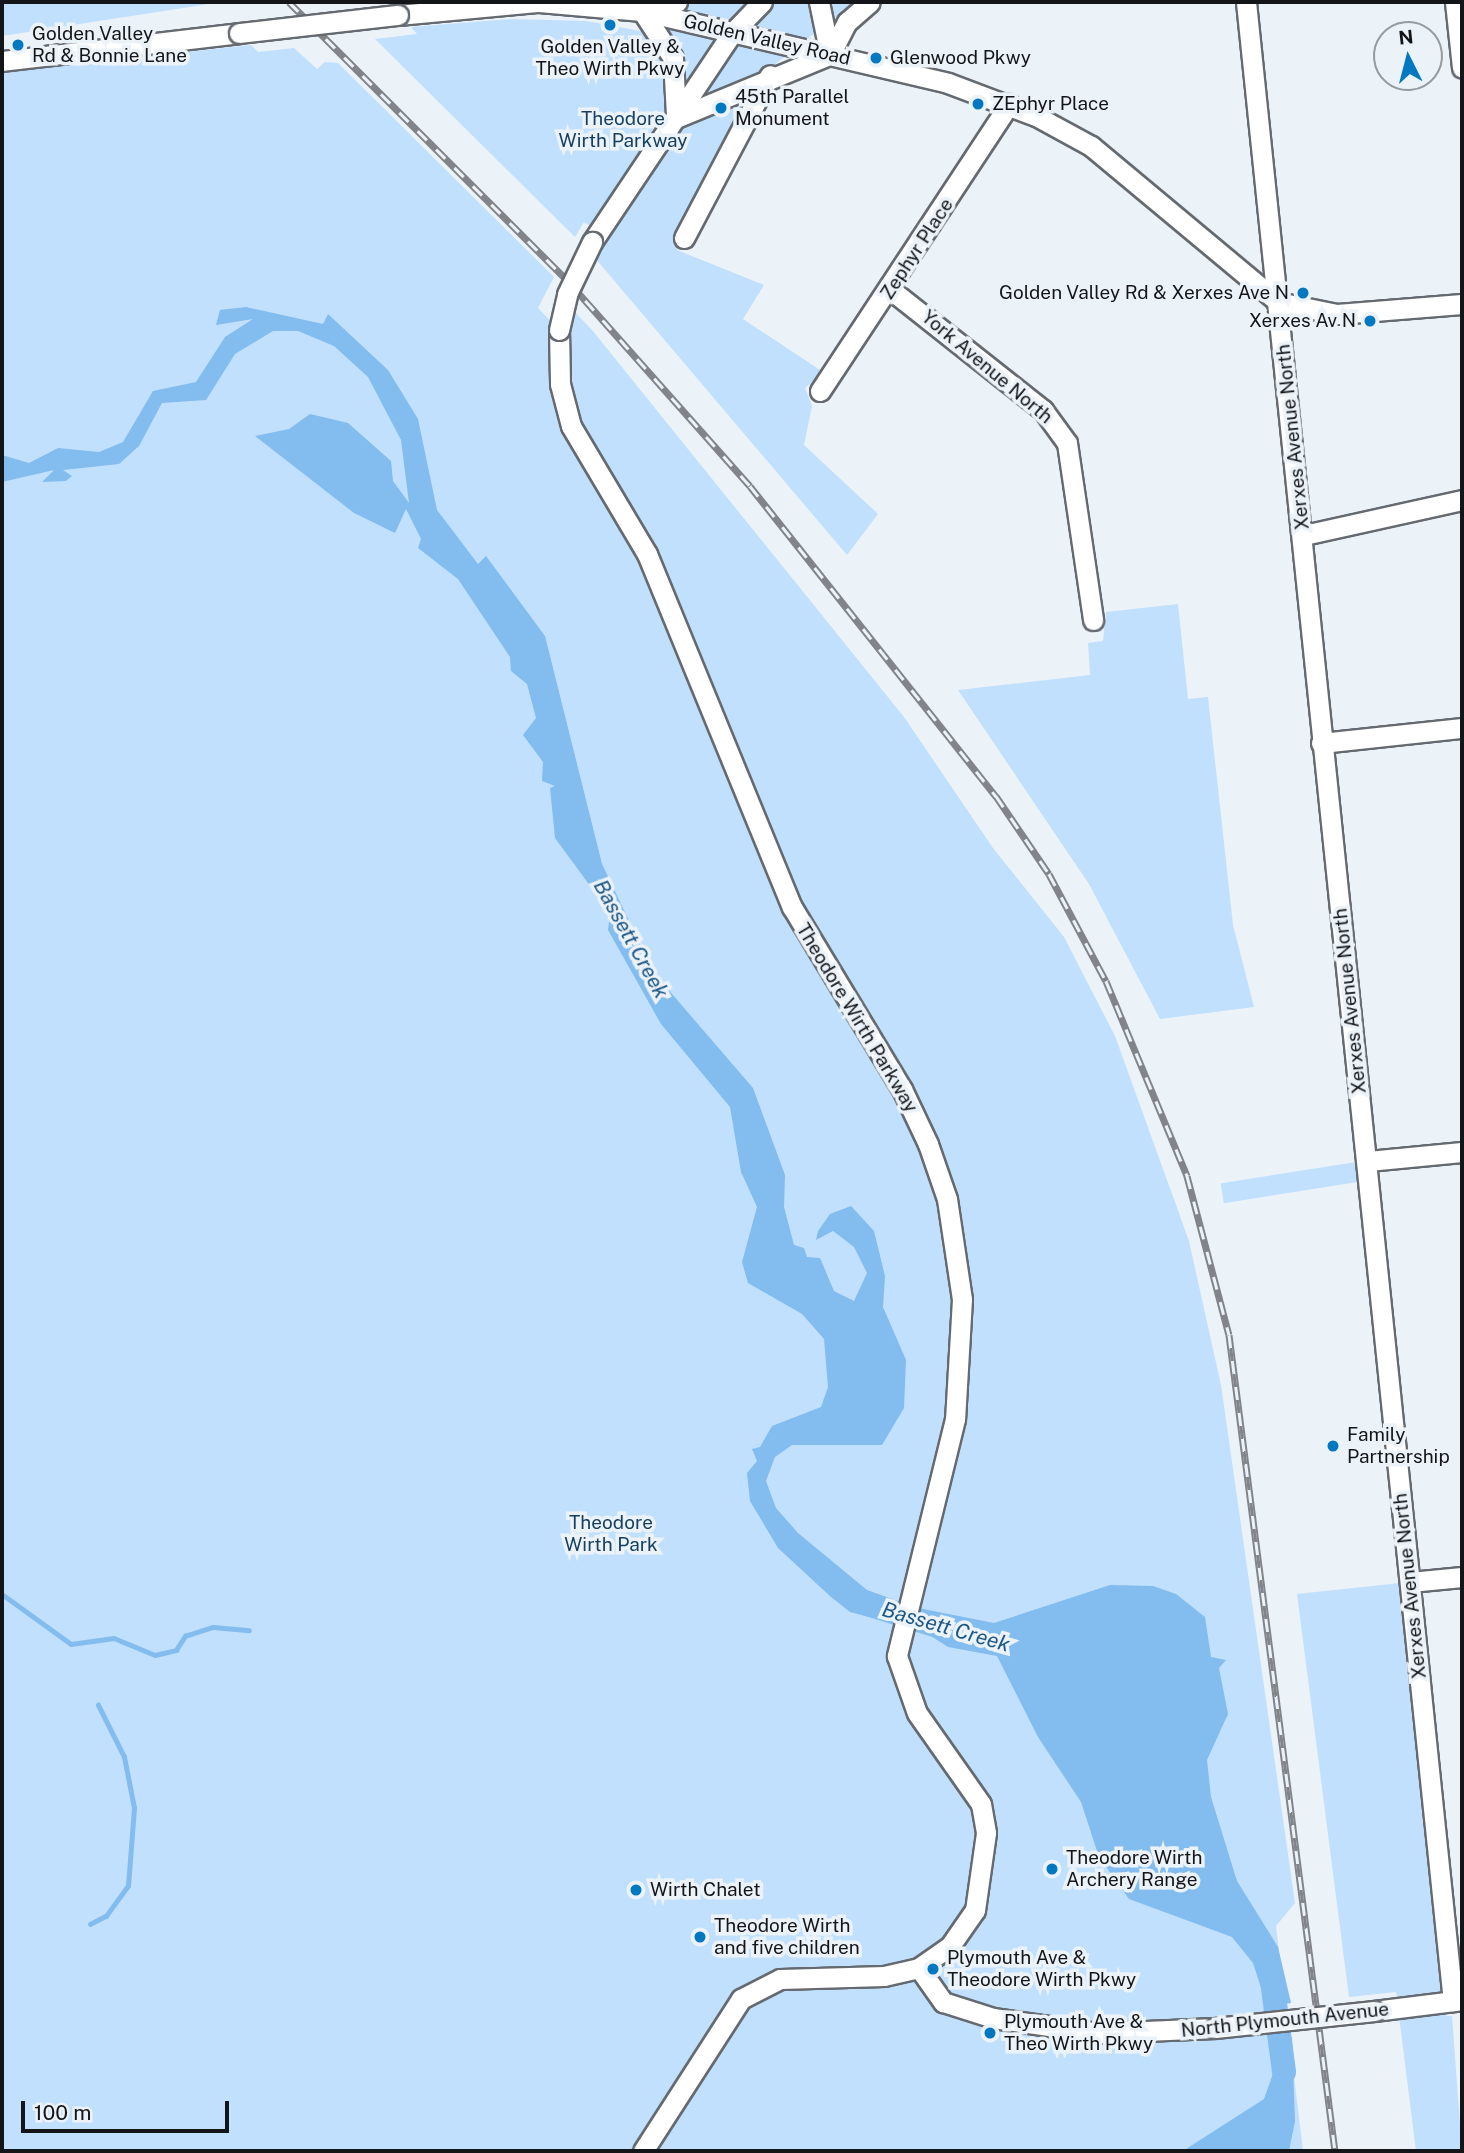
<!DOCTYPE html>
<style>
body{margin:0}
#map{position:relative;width:1464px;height:2153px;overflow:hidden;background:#ebf2f8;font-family:"Public Sans",sans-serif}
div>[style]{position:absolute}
.green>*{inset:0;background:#c1e0fd;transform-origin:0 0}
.water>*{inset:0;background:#83bcee}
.stream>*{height:4.5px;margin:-2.25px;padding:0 2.25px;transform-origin:2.25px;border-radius:2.25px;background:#83bcee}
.river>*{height:24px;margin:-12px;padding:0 12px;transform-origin:12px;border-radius:12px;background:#83bcee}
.roads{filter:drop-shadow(2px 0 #656a70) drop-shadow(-2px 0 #656a70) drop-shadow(0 2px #656a70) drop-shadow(0 -2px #656a70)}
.minor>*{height:19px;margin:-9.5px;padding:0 9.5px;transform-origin:9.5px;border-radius:9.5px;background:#fff}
.rail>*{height:7px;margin-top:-3.5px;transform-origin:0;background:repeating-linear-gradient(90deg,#ebf2f8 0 13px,#81858a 0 26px);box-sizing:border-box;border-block:2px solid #81858a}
.bridges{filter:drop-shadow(2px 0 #656a70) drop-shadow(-2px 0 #656a70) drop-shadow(0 2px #656a70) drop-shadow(0 -2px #656a70)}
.minor-bridge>*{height:19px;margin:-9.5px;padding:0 9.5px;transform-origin:9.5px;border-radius:9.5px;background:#fff}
.dots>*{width:19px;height:19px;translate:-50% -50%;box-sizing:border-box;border:4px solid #ebf2f8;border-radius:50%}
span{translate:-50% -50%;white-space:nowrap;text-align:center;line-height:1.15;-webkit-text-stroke:7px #ebf2f8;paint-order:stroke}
.poi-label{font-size:19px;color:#131518}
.left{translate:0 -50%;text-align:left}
.right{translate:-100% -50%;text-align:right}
.street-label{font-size:19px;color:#131518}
.park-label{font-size:19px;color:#163f61}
.water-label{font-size:21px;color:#1b5787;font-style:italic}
.frame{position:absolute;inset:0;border:4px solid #131518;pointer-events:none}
.north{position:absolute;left:1373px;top:21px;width:70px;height:70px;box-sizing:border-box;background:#ebf2f8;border:2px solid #959a9e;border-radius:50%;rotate:354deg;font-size:19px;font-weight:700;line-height:28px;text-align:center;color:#131518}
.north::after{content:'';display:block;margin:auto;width:24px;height:32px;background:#0278c1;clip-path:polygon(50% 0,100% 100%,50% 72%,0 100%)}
.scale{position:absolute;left:21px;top:2101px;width:208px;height:32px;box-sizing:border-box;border:4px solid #131518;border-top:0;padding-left:9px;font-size:21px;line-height:24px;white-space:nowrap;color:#131518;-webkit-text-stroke:5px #ebf2f8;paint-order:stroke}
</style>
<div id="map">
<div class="green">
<div style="clip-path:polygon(2px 2px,222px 2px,2px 36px)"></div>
<div style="clip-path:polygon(674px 2px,855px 2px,770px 68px,677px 250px,764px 285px,743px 319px,823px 372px,805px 388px,812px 406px,804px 445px,878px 514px,847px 555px,595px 258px,599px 251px,587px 237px,593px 228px,584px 222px,575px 237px,375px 39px,417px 34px,411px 27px,511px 19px,586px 21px,646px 32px)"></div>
<div style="clip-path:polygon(251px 45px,258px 52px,294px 48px,317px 69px,325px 62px,338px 63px,554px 277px,538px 308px,568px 339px,573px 310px,592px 330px,904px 717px,993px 848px,1064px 937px,1115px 1036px,1189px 1241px,1221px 1385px,1295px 1903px,1276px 1926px,1303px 2151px,2px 2151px,2px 72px)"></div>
<div style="clip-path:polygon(1178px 604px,1188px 699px,1208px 697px,1233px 925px,1254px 1007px,1160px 1019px,1089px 884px,958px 690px,1090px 675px,1088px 643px,1103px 641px,1106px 612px)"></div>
<div style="left:1356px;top:1162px;width:20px;height:137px;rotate:81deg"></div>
<div style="clip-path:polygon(1400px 1583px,1446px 2016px,1452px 2016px,1462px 2151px,1416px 2151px,1396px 1992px,1349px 1997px,1297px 1594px)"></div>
</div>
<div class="water">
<div style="clip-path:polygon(246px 307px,323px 324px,328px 314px,388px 370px,418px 419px,437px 510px,478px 564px,486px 556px,545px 636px,602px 864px,654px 973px,753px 1088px,785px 1175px,784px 1207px,794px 1245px,804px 1248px,807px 1257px,820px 1258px,834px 1291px,854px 1301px,867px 1273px,854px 1247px,833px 1231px,816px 1240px,818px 1231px,830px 1214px,851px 1206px,874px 1231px,885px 1276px,883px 1307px,906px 1360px,904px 1408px,882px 1445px,792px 1445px,775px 1457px,766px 1481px,776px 1508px,798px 1533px,867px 1590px,892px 1599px,885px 1621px,850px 1612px,831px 1597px,778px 1548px,750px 1501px,747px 1473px,757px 1461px,752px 1449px,760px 1447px,772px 1426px,821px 1407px,828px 1387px,824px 1339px,802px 1314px,748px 1283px,742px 1262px,757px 1207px,741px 1172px,730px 1107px,661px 1024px,608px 930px,610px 913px,555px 838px,550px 788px,555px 786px,542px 781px,543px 762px,523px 735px,536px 718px,527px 684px,511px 671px,510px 657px,458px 579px,418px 548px,421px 539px,406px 509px,395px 533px,354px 513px,255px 436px,289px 429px,310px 414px,348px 423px,391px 461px,393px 481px,409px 503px,401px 440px,368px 377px,334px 346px,298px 331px,273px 331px,235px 354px,206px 400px,162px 403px,139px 446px,119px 464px,63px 470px,72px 476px,66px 481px,42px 482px,54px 470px,2px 482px,2px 455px,29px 463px,58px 448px,99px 452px,123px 442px,153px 391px,196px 382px,225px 337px,253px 319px,216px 325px,220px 310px)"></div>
<div style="clip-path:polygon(1110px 1585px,1153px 1586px,1176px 1594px,1205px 1617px,1211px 1657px,1226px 1660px,1219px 1668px,1228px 1714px,1207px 1760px,1211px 1797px,1237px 1881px,1278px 1947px,1291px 2003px,1267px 2006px,1253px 1963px,1232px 1937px,1129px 1899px,1099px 1857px,1081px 1802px,1038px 1737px,997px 1656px,948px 1647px,917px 1627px,923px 1609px,994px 1623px)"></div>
<div style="clip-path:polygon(1292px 2037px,1295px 2121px,1289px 2151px,1183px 2151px,1264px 2099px,1275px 2068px,1275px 2039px)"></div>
</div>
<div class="stream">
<div style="left:2px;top:1594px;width:85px;rotate:35.9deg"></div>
<div style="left:71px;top:1644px;width:43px;rotate:-7.9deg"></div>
<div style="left:114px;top:1638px;width:44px;rotate:22.5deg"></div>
<div style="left:155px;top:1655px;width:22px;rotate:-13deg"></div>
<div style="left:176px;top:1650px;width:17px;rotate:-57deg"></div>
<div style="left:185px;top:1636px;width:29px;rotate:-18deg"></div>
<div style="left:213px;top:1627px;width:36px;rotate:5deg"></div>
<div style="left:90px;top:1924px;width:18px;rotate:-27deg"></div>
<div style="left:106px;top:1916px;width:37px;rotate:-54deg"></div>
<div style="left:128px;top:1886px;width:78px;rotate:-85.6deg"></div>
<div style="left:134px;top:1808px;width:52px;rotate:-101.1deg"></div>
<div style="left:124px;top:1757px;width:58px;rotate:-116.6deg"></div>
</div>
<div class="river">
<div style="left:858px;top:1601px;width:96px;rotate:17.5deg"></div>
<div style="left:1271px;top:1973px;width:100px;rotate:82.5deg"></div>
</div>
<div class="roads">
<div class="minor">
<div style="left:819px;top:2px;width:54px;rotate:78.3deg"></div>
<div style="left:1246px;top:2px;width:2010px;rotate:84.09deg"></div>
<div style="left:1455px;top:2px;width:66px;rotate:83.9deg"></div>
<div style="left:644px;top:10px;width:34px;rotate:-14deg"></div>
<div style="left:642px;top:11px;width:56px;rotate:56.6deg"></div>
<div style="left:673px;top:58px;width:58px;rotate:87deg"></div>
<div style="left:398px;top:15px;width:142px;rotate:-5.3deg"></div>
<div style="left:539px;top:2px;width:103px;rotate:5deg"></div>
<div style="left:642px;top:11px;width:314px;rotate:13.2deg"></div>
<div style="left:948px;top:83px;width:94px;rotate:20.6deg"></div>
<div style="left:1036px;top:116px;width:63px;rotate:28.6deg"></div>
<div style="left:1091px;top:146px;width:244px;rotate:39.8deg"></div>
<div style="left:1278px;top:302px;width:60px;rotate:11.5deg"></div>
<div style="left:1337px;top:314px;width:125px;rotate:-4.6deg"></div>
<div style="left:830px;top:55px;width:37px;rotate:-63deg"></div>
<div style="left:847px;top:22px;width:30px;rotate:-41deg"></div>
<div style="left:2px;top:61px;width:239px;rotate:-6.7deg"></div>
<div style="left:676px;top:118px;width:165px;rotate:-22.4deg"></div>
<div style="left:684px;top:238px;width:184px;rotate:-62.2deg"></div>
<div style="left:592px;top:242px;width:252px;rotate:-56.2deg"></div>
<div style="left:732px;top:33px;width:43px;rotate:-45.9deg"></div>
<div style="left:891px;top:290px;width:194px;rotate:38.3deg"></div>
<div style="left:1043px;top:410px;width:41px;rotate:54deg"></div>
<div style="left:1067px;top:443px;width:179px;rotate:81.6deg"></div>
<div style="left:559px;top:330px;width:54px;rotate:88.9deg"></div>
<div style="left:560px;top:384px;width:43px;rotate:75.3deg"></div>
<div style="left:571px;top:426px;width:149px;rotate:59.3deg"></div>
<div style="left:647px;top:554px;width:382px;rotate:67.7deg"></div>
<div style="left:792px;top:907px;width:213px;rotate:58.9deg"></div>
<div style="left:902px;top:1089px;width:61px;rotate:64.7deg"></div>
<div style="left:928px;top:1144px;width:58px;rotate:70.9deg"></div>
<div style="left:947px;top:1199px;width:101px;rotate:81.5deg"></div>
<div style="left:962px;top:1299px;width:120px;rotate:93.3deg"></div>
<div style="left:955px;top:1419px;width:244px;rotate:103.8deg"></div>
<div style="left:897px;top:1656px;width:60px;rotate:70.7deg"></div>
<div style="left:917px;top:1713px;width:111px;rotate:54.9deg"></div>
<div style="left:981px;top:1804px;width:29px;rotate:80deg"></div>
<div style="left:986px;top:1833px;width:78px;rotate:98.1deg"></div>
<div style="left:975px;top:1910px;width:44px;rotate:124.8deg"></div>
<div style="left:950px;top:1946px;width:38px;rotate:145deg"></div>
<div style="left:919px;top:1968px;width:36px;rotate:167deg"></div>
<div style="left:884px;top:1976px;width:104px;rotate:178.3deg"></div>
<div style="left:780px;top:1979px;width:44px;rotate:152.9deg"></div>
<div style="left:741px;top:1999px;width:181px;rotate:122.8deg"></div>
<div style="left:820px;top:391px;width:344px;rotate:-56.6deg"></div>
<div style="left:1304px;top:535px;width:162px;rotate:-12.5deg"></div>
<div style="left:1321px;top:743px;width:142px;rotate:-6.1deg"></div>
<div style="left:1368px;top:1161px;width:94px;rotate:-5.5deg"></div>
<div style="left:1410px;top:1582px;width:52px;rotate:-5.5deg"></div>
<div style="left:919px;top:1968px;width:42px;rotate:54.8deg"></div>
<div style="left:943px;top:2002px;width:52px;rotate:17.7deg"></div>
<div style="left:993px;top:2018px;width:107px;rotate:8.1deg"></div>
<div style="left:1099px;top:2033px;width:116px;rotate:-2.5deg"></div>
<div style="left:1374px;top:2011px;width:89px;rotate:-7.1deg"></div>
</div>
</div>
<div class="rail">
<div style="left:289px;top:2px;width:395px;rotate:45deg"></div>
<div style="left:568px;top:281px;width:274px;rotate:48.4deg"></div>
<div style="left:750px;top:486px;width:396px;rotate:51.6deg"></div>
<div style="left:996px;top:796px;width:94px;rotate:55.8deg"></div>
<div style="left:1049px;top:874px;width:121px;rotate:62deg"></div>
<div style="left:1106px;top:981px;width:211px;rotate:67.4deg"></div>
<div style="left:1187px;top:1176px;width:164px;rotate:75.2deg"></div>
<div style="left:1229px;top:1335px;width:823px;rotate:82.6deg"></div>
</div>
<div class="bridges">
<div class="minor-bridge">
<div style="left:239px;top:33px;width:160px;rotate:-6.5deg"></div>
<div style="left:559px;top:330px;width:37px;rotate:-77deg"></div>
<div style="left:567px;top:294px;width:58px;rotate:-64.3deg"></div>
<div style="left:1215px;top:2028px;width:160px;rotate:-6.1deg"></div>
</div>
</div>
<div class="dots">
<div style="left:610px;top:25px;background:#0278c1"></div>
<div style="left:18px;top:45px;background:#0278c1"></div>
<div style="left:876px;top:58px;background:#0278c1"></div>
<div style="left:978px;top:104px;background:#0278c1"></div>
<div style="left:721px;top:108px;background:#0278c1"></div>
<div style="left:1303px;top:293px;background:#0278c1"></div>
<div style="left:1370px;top:321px;background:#0278c1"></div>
<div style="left:1333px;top:1446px;background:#0278c1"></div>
<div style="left:1052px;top:1869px;background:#0278c1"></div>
<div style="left:636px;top:1890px;background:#0278c1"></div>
<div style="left:700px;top:1937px;background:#0278c1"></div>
<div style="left:933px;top:1969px;background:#0278c1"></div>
<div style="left:990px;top:2033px;background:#0278c1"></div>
</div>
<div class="poi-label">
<span class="left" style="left:32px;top:45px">Golden Valley<br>Rd &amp; Bonnie Lane</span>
<span style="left:610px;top:58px">Golden Valley &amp;<br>Theo Wirth Pkwy</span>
<span class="left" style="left:890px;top:58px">Glenwood Pkwy</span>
<span class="left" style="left:735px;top:108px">45th Parallel<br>Monument</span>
<span class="left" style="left:992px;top:104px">ZEphyr Place</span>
<span class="right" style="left:1289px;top:293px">Golden Valley Rd &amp; Xerxes Ave N</span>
<span class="right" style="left:1356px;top:321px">Xerxes Av N</span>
<span class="left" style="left:1347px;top:1446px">Family<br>Partnership</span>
<span class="left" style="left:1066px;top:1869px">Theodore Wirth<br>Archery Range</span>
<span class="left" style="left:650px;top:1890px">Wirth Chalet</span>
<span class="left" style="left:714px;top:1937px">Theodore Wirth<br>and five children</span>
<span class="left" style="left:947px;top:1969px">Plymouth Ave &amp;<br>Theodore Wirth Pkwy</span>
<span class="left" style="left:1004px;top:2033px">Plymouth Ave &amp;<br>Theo Wirth Pkwy</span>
</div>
<div class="street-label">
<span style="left:767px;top:40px;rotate:13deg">Golden Valley Road</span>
<span style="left:917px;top:249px;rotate:-57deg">Zephyr Place</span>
<span style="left:987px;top:367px;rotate:40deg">York Avenue North</span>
<span style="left:1293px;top:437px;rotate:-96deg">Xerxes Avenue North</span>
<span style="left:1350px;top:1001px;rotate:-96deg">Xerxes Avenue North</span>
<span style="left:857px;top:1018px;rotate:59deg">Theodore Wirth Parkway</span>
<span style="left:1410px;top:1586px;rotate:-96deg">Xerxes Avenue North</span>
<span style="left:1285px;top:2020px;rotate:-6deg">North Plymouth Avenue</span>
</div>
<div class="park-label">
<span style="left:623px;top:130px">Theodore<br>Wirth Parkway</span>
<span style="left:611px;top:1534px">Theodore<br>Wirth Park</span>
</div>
<div class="water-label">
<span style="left:631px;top:939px;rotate:61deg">Bassett Creek</span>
<span style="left:946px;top:1627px;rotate:16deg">Bassett Creek</span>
</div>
<div class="frame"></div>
<div class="north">N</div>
<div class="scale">100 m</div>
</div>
